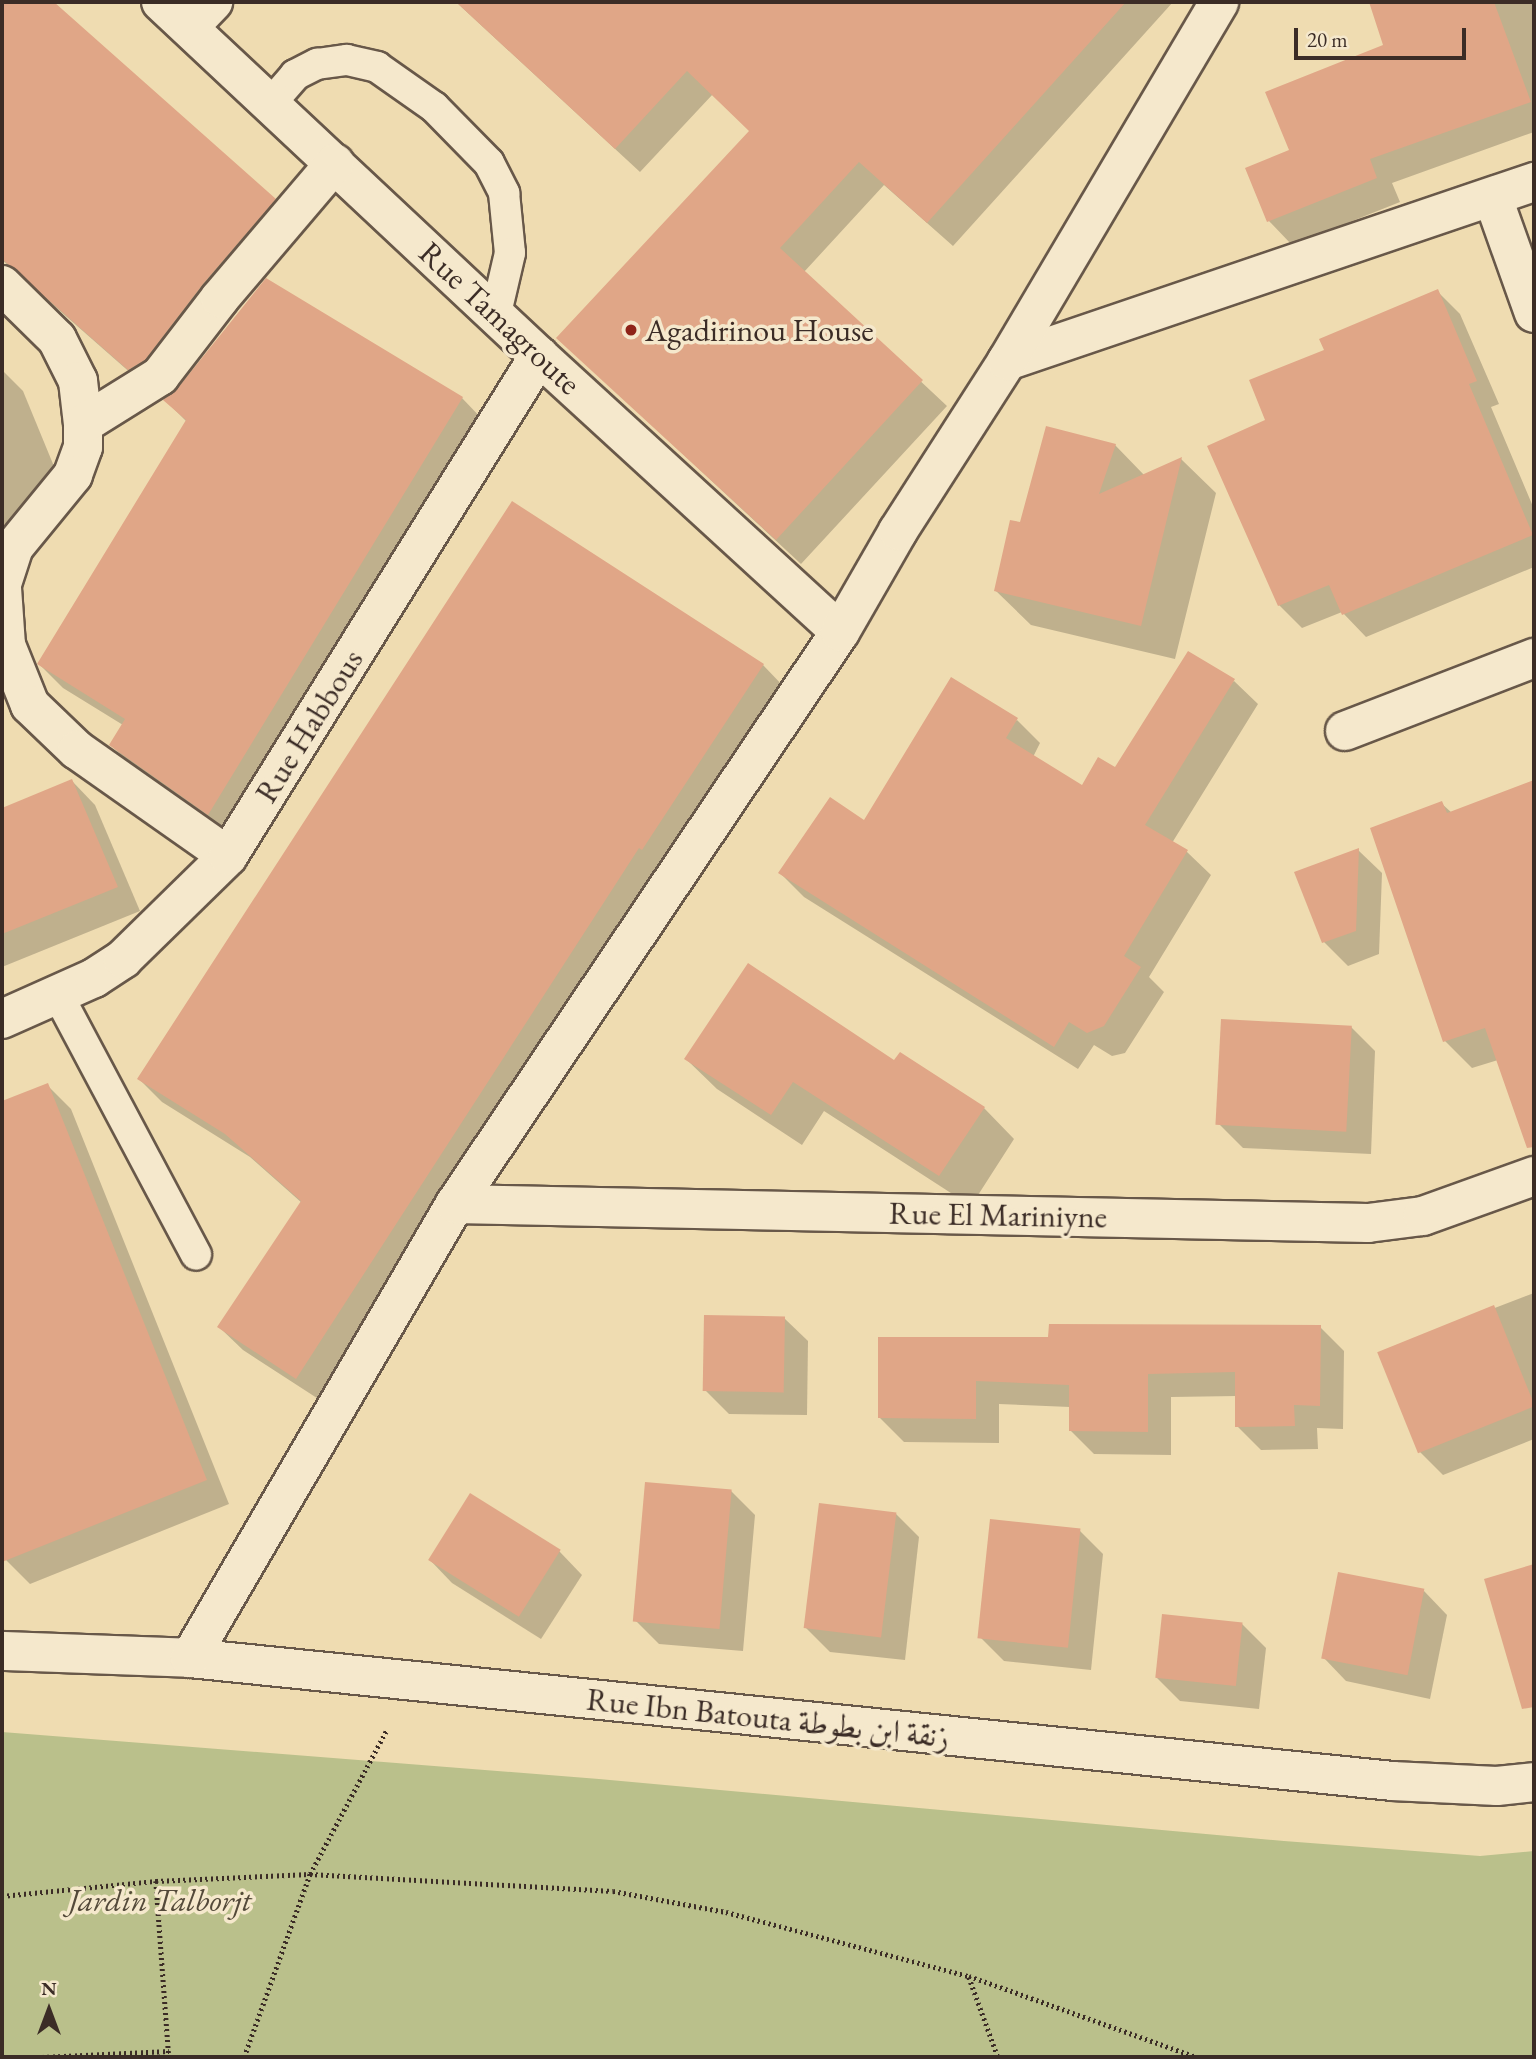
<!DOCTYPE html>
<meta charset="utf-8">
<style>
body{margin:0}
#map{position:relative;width:1536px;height:2059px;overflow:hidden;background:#efdcb1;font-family:"EB Garamond",Amiri,serif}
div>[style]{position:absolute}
.green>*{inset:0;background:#bac08b}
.shadow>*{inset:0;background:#0003}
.building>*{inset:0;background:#e0a687;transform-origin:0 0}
.path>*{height:4.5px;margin-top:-2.25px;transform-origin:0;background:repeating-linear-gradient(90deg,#3b2c26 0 2px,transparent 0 5.5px)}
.roads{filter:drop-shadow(2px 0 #685849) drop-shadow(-2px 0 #685849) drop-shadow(0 2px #685849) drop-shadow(0 -2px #685849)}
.lane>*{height:30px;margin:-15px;padding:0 15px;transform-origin:15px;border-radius:15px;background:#f5e8cc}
.street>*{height:38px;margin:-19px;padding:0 19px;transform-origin:19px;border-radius:19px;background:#f5e8cc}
.dots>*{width:19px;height:19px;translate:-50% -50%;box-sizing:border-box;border:4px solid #f5e8cc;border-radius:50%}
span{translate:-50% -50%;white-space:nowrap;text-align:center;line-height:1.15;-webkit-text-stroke:7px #f5e8cc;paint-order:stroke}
.street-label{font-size:32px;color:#3b2c26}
.poi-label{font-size:32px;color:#3b2c26}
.left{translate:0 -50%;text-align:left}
.park-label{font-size:32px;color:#544a3a;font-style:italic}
.frame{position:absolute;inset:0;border:4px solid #3b2c26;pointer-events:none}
.north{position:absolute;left:14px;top:1975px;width:70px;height:70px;-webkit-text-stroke:5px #f5e8cc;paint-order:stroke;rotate:0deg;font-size:19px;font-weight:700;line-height:28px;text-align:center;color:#3b2c26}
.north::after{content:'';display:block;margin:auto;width:24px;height:32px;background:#3b2c26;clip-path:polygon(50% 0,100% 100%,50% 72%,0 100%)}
.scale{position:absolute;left:1294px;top:28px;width:172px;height:32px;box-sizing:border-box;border:4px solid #3b2c26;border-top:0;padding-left:9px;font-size:21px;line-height:24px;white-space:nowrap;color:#3b2c26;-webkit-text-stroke:5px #f5e8cc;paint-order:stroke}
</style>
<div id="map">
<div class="green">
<div style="clip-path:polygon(2px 1732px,599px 1779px,1284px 1841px,1480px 1856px,1534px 1851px,1534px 2057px,2px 2057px)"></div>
</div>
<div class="shadow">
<div style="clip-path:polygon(2px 2px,51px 2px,303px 228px,158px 397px,2px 260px)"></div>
<div style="clip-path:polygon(456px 2px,774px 2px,813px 38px,846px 2px,1173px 2px,953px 246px,884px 185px,804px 272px,947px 406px,801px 564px,558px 338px,751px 131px,713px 94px,640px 172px)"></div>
<div style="clip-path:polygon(1371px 2px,1534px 2px,1534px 132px,1392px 183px,1400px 202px,1292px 245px,1269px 221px,1292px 151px,1385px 46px)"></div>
<div style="clip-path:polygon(1437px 291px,1460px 314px,1499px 404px,1491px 407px,1534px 509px,1534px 567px,1366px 637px,1342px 612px,1302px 628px,1279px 605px,1267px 421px,1326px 351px)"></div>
<div style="clip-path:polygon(2px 370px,23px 391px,67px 498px,2px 525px)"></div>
<div style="clip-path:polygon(462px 398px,485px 422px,233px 838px,135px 769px,111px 745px,123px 725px,63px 688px,39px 664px,187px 422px,165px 400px)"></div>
<div style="clip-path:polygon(1115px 445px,1145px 476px,1181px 459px,1216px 493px,1175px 659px,1031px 625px,996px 591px,1021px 525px)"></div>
<div style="clip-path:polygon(763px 665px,786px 689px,320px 1400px,243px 1350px,219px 1327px,302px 1203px,250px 1157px,162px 1102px,139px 1079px)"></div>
<div style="clip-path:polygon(1234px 681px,1258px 704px,1172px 843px,1187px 852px,1211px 875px,1149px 977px,1164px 992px,1125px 1053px,1112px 1056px,1094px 1045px,1078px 1069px,804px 897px,780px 873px,865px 823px,1017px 720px,1040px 743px,1033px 757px,1082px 788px,1115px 769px)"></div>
<div style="clip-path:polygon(72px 781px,95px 805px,140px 911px,2px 967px,2px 810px)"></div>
<div style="clip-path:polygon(1534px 782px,1534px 1123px,1513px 1102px,1498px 1060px,1472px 1068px,1445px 1041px,1441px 803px,1452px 813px)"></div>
<div style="clip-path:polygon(1358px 850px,1382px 873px,1379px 954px,1348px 966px,1324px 942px)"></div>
<div style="clip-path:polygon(1351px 1027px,1375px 1051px,1371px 1154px,1243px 1148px,1219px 1124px)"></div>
<div style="clip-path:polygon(686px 1059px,895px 1063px,984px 1108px,1014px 1139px,971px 1206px,824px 1111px,802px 1145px,717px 1089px)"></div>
<div style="clip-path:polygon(47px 1085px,71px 1109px,229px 1504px,30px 1584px,6px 1560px,2px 1549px,2px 1103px)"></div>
<div style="clip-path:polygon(1534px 1293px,1534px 1439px,1443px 1475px,1419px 1451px,1380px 1352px)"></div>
<div style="clip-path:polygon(784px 1318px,808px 1341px,807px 1415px,729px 1414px,705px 1390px)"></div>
<div style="clip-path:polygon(1320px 1327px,1344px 1351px,1343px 1429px,1317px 1428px,1318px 1449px,1261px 1450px,1237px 1426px,1237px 1396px,1171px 1397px,1171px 1455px,1094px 1454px,1070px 1430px,1070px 1407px,999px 1404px,999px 1443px,904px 1442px,880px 1418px,1050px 1338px)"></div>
<div style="clip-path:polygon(731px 1491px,755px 1515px,743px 1651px,659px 1644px,635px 1620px)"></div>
<div style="clip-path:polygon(895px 1513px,919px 1537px,905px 1660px,830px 1652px,806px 1628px)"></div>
<div style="clip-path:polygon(1079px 1530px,1103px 1554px,1091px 1670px,1004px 1661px,980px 1637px)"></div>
<div style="clip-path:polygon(559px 1551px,582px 1575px,541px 1639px,452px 1583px,429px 1559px)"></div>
<div style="clip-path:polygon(1534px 1565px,1534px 1707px,1519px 1692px,1486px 1580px)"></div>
<div style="clip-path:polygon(1424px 1591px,1447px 1615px,1430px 1699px,1346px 1681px,1323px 1657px)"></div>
<div style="clip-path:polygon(1242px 1624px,1266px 1648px,1259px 1709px,1180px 1701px,1156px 1677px)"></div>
</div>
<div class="building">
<div style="clip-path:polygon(2px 2px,54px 2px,276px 199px,203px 284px,145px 360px,128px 370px,2px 259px)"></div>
<div style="clip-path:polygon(456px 2px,1126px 2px,927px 223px,859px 162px,780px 248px,923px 380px,776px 540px,556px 338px,749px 131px,687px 71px,615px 149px)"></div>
<div style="clip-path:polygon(1369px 2px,1494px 2px,1531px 102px,1370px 159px,1377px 178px,1267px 222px,1245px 168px,1289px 150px,1265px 92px,1383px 45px)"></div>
<div style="clip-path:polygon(266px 278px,463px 397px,208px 815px,109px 745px,125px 719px,37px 664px,186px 420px,163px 400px,177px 389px)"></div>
<div style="clip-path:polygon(1438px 289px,1477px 381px,1469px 384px,1533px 535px,1342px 615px,1329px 585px,1278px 606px,1207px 446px,1265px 420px,1249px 380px,1324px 350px,1319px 339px)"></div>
<div style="clip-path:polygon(1046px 426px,1116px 444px,1099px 494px,1182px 457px,1141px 626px,994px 591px,1010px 520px,1020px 522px)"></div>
<div style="clip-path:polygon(512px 501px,764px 664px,642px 850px,639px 848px,296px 1379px,217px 1327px,301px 1201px,225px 1134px,137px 1079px)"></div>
<div style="clip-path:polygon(1188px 651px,1235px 679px,1145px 825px,1188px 850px,1124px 956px,1141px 967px,1104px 1026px,1087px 1033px,1069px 1022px,1054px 1047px,778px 873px,830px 797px,864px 820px,951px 677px,1018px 718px,1006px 738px,1082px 785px,1098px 757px,1115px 767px)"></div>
<div style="clip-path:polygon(72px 779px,118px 887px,2px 934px,2px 808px)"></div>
<div style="clip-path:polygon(1534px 780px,1534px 1147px,1527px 1148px,1485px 1028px,1443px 1042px,1370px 828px,1442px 801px,1447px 813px)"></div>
<div style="clip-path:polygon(1359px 848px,1356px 931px,1322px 943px,1294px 872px)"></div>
<div style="clip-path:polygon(748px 963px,894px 1060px,900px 1052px,985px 1107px,939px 1176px,793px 1082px,771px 1115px,684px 1059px)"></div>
<div style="left:1221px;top:1019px;width:131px;height:106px;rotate:3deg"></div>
<div style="clip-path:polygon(48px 1083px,207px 1480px,2px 1562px,2px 1101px)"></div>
<div style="left:1494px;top:1305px;width:109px;height:126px;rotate:68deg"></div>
<div style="left:704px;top:1315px;width:81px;height:76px;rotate:1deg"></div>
<div style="clip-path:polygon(1049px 1324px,1321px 1325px,1320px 1406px,1294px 1405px,1295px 1426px,1235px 1427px,1235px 1372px,1148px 1374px,1148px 1432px,1069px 1431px,1069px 1385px,976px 1381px,976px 1419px,878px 1418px,878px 1337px,1048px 1337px)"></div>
<div style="left:645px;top:1482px;width:87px;height:140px;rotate:5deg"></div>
<div style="left:470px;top:1493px;width:107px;height:79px;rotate:32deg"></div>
<div style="left:819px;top:1503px;width:78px;height:126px;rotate:7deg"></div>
<div style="left:990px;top:1519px;width:91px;height:120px;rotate:6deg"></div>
<div style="clip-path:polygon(1534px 1564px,1534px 1707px,1522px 1709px,1484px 1579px)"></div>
<div style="left:1338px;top:1572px;width:88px;height:88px;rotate:11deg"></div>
<div style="left:1162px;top:1614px;width:81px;height:64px;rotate:6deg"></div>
</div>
<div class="path">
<div style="left:156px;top:1881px;width:176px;rotate:85.8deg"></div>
<div style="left:2px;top:1896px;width:155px;rotate:-5.6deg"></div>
<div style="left:156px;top:1881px;width:154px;rotate:-2.6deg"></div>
<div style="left:310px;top:1874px;width:303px;rotate:3.2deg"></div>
<div style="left:613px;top:1891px;width:115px;rotate:10.5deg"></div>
<div style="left:726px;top:1912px;width:251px;rotate:14.8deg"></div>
<div style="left:969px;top:1976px;width:241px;rotate:19.6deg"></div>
<div style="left:969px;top:1977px;width:85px;rotate:70.1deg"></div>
<div style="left:42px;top:2057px;width:127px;rotate:-2.7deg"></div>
<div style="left:244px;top:2057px;width:195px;rotate:-70.2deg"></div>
<div style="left:310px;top:1874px;width:164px;rotate:-62deg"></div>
</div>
<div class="roads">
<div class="lane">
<div style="left:271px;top:103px;width:37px;rotate:-49deg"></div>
<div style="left:295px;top:75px;width:25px;rotate:-27deg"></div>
<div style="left:317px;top:64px;width:30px;rotate:-8deg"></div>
<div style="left:347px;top:60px;width:31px;rotate:13deg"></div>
<div style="left:377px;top:67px;width:70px;rotate:35.1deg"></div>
<div style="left:434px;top:107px;width:78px;rotate:45.5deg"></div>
<div style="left:489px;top:163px;width:34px;rotate:63deg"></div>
<div style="left:504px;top:193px;width:60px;rotate:84.3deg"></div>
<div style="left:510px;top:253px;width:62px;rotate:103.1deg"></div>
<div style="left:58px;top:995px;width:294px;rotate:62deg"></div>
</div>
<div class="street">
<div style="left:161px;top:2px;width:518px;rotate:43.12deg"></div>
<div style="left:539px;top:356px;width:408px;rotate:42.5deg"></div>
<div style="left:189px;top:27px;width:35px;rotate:-46deg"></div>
<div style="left:1493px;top:198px;width:122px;rotate:70.4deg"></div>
<div style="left:2px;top:285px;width:77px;rotate:44.5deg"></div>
<div style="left:57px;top:339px;width:47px;rotate:63.4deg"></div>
<div style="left:78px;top:381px;width:43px;rotate:83.4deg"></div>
<div style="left:83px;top:424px;width:23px;rotate:90deg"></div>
<div style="left:83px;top:447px;width:30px;rotate:110deg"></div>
<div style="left:73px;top:475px;width:93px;rotate:129.3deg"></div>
<div style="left:14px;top:547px;width:39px;rotate:108deg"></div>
<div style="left:1007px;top:361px;width:557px;rotate:-18.76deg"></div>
<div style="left:83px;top:424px;width:91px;rotate:-31.9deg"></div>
<div style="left:160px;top:376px;width:98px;rotate:-52.4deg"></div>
<div style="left:220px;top:298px;width:177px;rotate:-49.6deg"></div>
<div style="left:2px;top:588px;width:57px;rotate:86deg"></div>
<div style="left:6px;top:645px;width:65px;rotate:68.2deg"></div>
<div style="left:30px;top:705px;width:65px;rotate:43.8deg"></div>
<div style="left:77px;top:750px;width:184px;rotate:35.1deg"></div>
<div style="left:1345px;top:731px;width:203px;rotate:-21.1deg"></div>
<div style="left:2px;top:1019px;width:101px;rotate:-24deg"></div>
<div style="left:94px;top:978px;width:35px;rotate:-33deg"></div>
<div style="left:123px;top:959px;width:147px;rotate:-44.4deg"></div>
<div style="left:228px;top:856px;width:589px;rotate:-58.12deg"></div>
<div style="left:455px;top:1204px;width:913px;rotate:1.19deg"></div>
<div style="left:1368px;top:1223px;width:55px;rotate:-7.3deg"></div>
<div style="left:1423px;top:1216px;width:118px;rotate:-19.8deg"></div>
<div style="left:2px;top:1651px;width:188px;rotate:2.1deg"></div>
<div style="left:190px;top:1658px;width:1208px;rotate:5.84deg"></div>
<div style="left:1392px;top:1781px;width:105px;rotate:2.7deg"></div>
<div style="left:1497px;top:1786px;width:37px;rotate:-6deg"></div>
<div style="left:190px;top:1658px;width:526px;rotate:-59.73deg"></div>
<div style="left:455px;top:1204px;width:689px;rotate:-56.06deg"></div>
<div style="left:840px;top:632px;width:116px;rotate:-60.1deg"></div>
<div style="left:898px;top:531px;width:202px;rotate:-57.3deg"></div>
<div style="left:1007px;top:361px;width:417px;rotate:-59.4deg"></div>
</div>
</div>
<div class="dots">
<div style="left:631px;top:330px;background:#8f2418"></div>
</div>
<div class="street-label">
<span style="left:500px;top:318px;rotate:43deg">Rue Tamagroute</span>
<span style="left:309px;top:726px;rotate:-58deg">Rue Habbous</span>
<span style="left:998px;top:1215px;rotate:1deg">Rue El Mariniyne</span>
<span style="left:768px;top:1718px;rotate:6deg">Rue Ibn Batouta زنقة ابن بطوطة</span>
</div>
<div class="poi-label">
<span class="left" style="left:645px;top:330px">Agadirinou House</span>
</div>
<div class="park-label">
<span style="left:160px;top:1900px">Jardin Talborjt</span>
</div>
<div class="frame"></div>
<div class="north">N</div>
<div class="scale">20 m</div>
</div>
